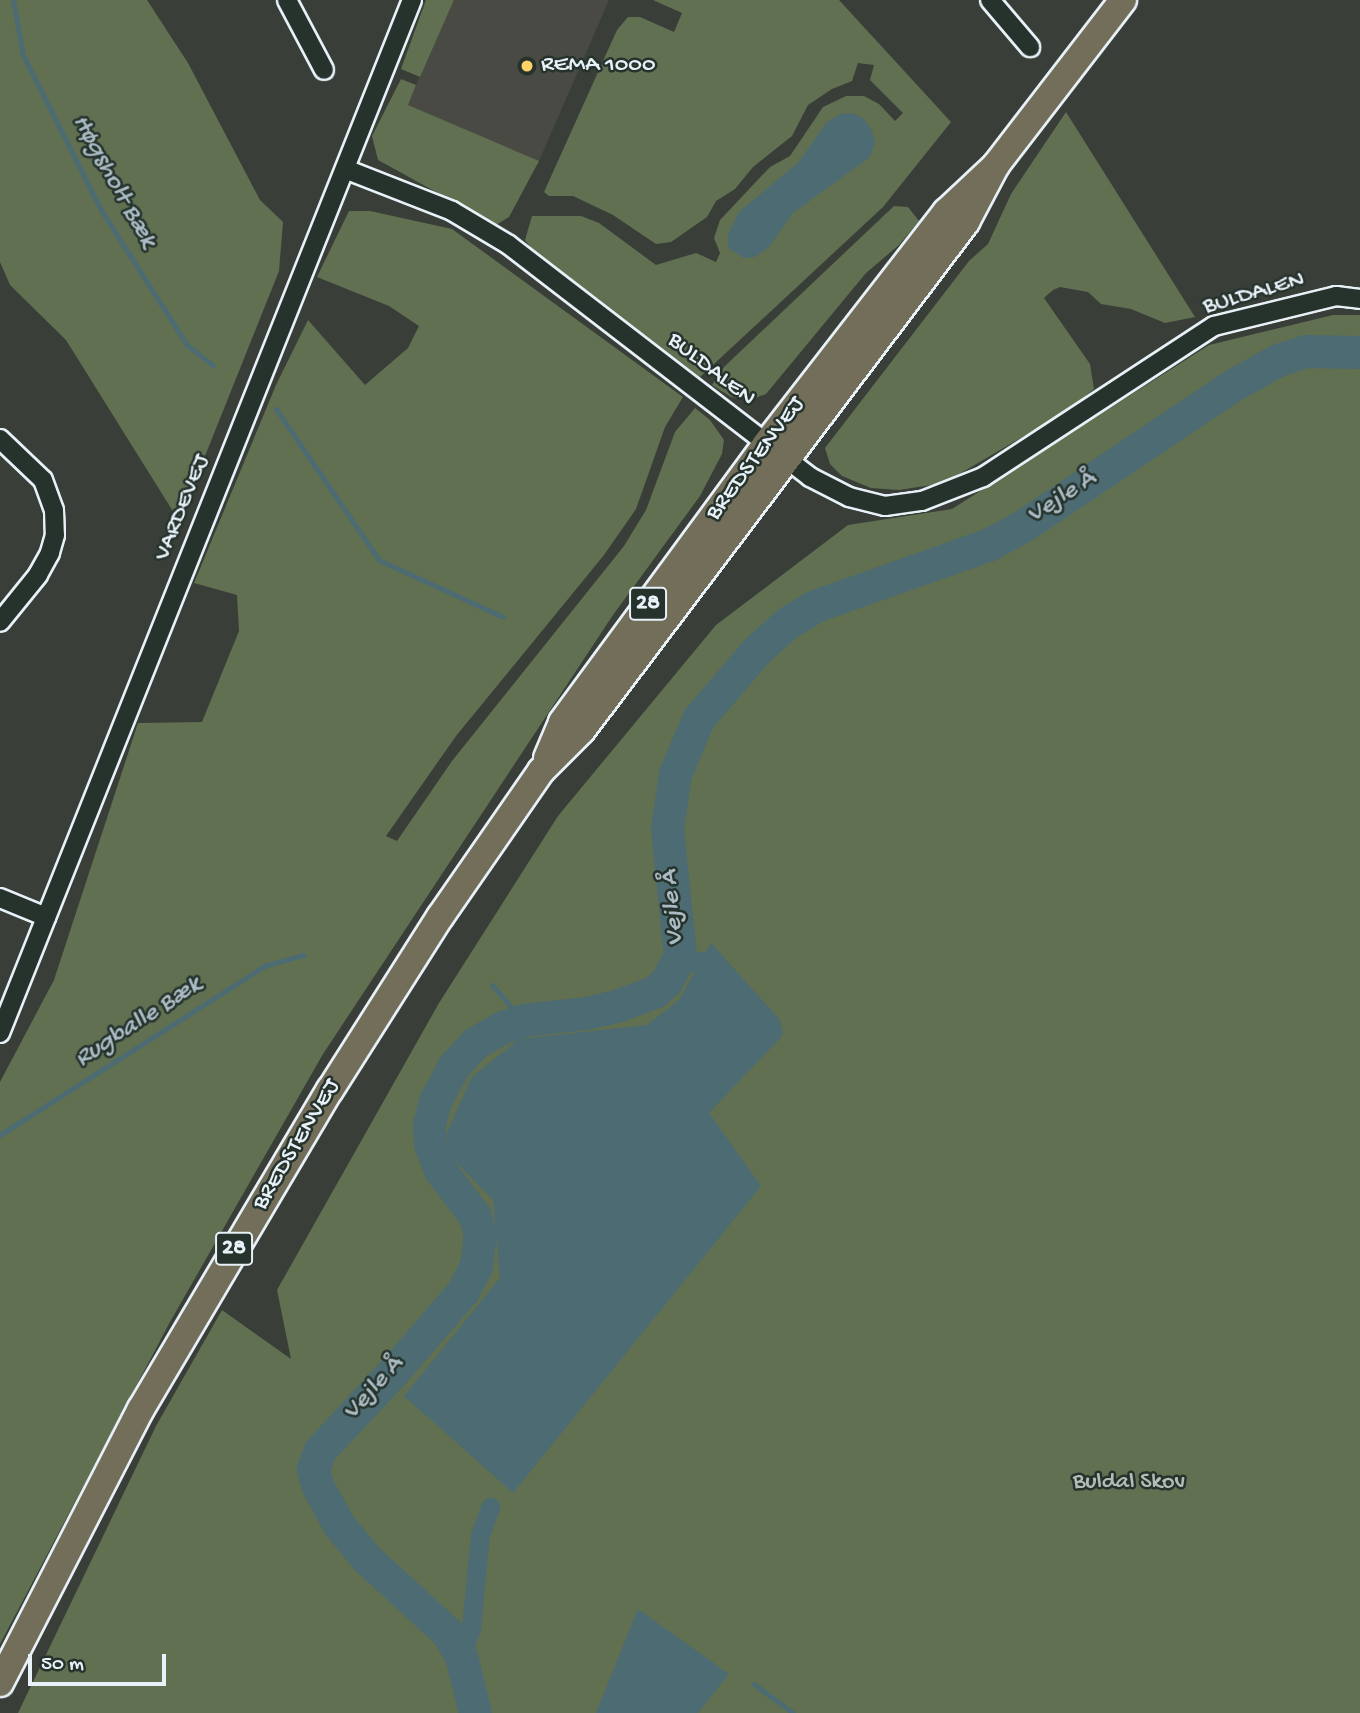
<!DOCTYPE html>
<meta charset="utf-8">
<style>
body{margin:0}
#map{position:relative;width:1360px;height:1713px;overflow:hidden;background:#393f38;font-family:"Gochi Hand",sans-serif}
div>[style]{position:absolute}
.built>*{inset:0;background:#494a43}
.green>*{inset:0;background:#607051}
.water>*{inset:0;background:#4c6b73}
.stream>*{height:5px;margin:-2.5px;padding:0 2.5px;transform-origin:2.5px;border-radius:2.5px;background:#4c6b73}
.canal>*{height:19px;margin:-9.5px;padding:0 9.5px;transform-origin:9.5px;border-radius:9.5px;background:#4c6b73}
.river>*{height:33px;margin:-16.5px;padding:0 16.5px;transform-origin:16.5px;border-radius:16.5px;background:#4c6b73}
.roads{filter:drop-shadow(2px 0 #e8f1f8) drop-shadow(-2px 0 #e8f1f8) drop-shadow(0 2px #e8f1f8) drop-shadow(0 -2px #e8f1f8)}
.minor>*{height:18px;margin:-9px;padding:0 9px;transform-origin:9px;border-radius:9px;background:#26332d}
.highway>*{height:26px;margin:-13px;padding:0 13px;transform-origin:13px;border-radius:13px;background:#726e59}
.dots>*{width:19px;height:19px;translate:-50% -50%;box-sizing:border-box;border:4px solid #26332d;border-radius:50%}
span{translate:-50% -50%;white-space:nowrap;text-align:center;line-height:1.15;-webkit-text-stroke:5px #26332d;paint-order:stroke}
.shield-label span{padding:2px 5px;background:#26332d;border:2px solid;border-radius:5px;-webkit-text-stroke-width:0}
.shield-label{font-size:23px;color:#e8f1f8;font-weight:700}
.poi-label{font-size:24px;color:#e8f1f8}
.left{translate:0 -50%;text-align:left}
.street-label{font-size:24px;color:#e8f1f8}
.park-label{font-size:24px;color:#b2bdb5}
.water-label{font-size:26px;color:#aabbc3;font-style:italic}
.scale{position:absolute;left:28px;top:1654px;width:138px;height:32px;box-sizing:border-box;border:4px solid #e8f1f8;border-top:0;padding-left:9px;font-size:21px;line-height:24px;white-space:nowrap;color:#e8f1f8;-webkit-text-stroke:5px #26332d;paint-order:stroke}
</style>
<div id="map">
<div class="built">
<div style="clip-path:polygon(454px 0,609px 0,539px 161px,407px 105px)"></div>
</div>
<div class="green">
<div style="clip-path:polygon(0 0,147px 0,188px 63px,260px 200px,283px 222px,279px 271px,179px 521px,66px 340px,10px 285px,0 262px)"></div>
<div style="clip-path:polygon(426px 0,454px 0,420px 77px,401px 69px)"></div>
<div style="clip-path:polygon(653px 0,839px 0,951px 122px,883px 207px,700px 377px,532px 249px,525px 240px,532px 216px,581px 216px,599px 223px,656px 265px,696px 253px,716px 262px,720px 253px,714px 238px,720px 220px,770px 167px,790px 156px,823px 107px,846px 96px,864px 96px,879px 104px,895px 121px,903px 113px,870px 80px,874px 65px,858px 63px,852px 81px,832px 89px,808px 105px,792px 136px,753px 167px,735px 189px,716px 201px,707px 217px,671px 242px,656px 244px,613px 215px,573px 196px,549px 196px,544px 192px,617px 30px,628px 17px,640px 17px,674px 32px,682px 13px)"></div>
<div style="clip-path:polygon(401px 79px,416px 85px,408px 105px,539px 161px,509px 217px,496px 225px,378px 160px,372px 136px)"></div>
<div style="clip-path:polygon(1066px 112px,1195px 317px,1165px 323px,1131px 309px,1101px 304px,1088px 292px,1060px 287px,1053px 290px,1044px 298px,1090px 364px,1094px 389px,1070px 409px,944px 483px,899px 490px,871px 488px,842px 476px,830px 464px,825px 448px,969px 261px,988px 244px,1011px 194px)"></div>
<div style="clip-path:polygon(894px 206px,908px 207px,919px 221px,899px 245px,866px 273px,766px 394px,749px 400px,731px 397px,712px 385px,724px 367px)"></div>
<div style="clip-path:polygon(349px 211px,370px 211px,452px 229px,683px 397px,665px 427px,636px 509px,604px 555px,456px 736px,386px 836px,397px 841px,452px 761px,624px 546px,646px 510px,675px 432px,695px 408px,710px 420px,724px 440px,722px 454px,700px 496px,613px 615px,323px 1054px,170px 1322px,0 1644px,0 1082px,54px 980px,138px 723px,202px 722px,239px 631px,237px 595px,194px 583px,276px 385px,308px 320px,365px 385px,408px 348px,419px 326px,389px 306px,317px 277px)"></div>
<div style="clip-path:polygon(1333px 315px,1360px 315px,1360px 1713px,18px 1713px,156px 1426px,222px 1310px,291px 1359px,277px 1290px,439px 1003px,558px 816px,716px 625px,848px 525px,952px 509px,1209px 345px)"></div>
</div>
<div class="water">
<div style="clip-path:polygon(852px 113px,864px 119px,872px 131px,875px 143px,870px 157px,793px 213px,769px 247px,755px 257px,744px 258px,728px 248px,728px 234px,739px 212px,799px 162px,826px 123px,840px 114px)"></div>
<div style="clip-path:polygon(711px 943px,780px 1020px,783px 1035px,709px 1113px,761px 1186px,513px 1493px,404px 1396px,500px 1278px,493px 1200px,449px 1155px,447px 1133px,471px 1078px,519px 1039px,647px 1025px,679px 1000px)"></div>
<div style="clip-path:polygon(638px 1609px,729px 1674px,698px 1713px,596px 1713px)"></div>
</div>
<div class="stream">
<div style="left:13px;top:0;width:56px;rotate:79.7deg"></div>
<div style="left:23px;top:55px;width:174px;rotate:63.3deg"></div>
<div style="left:101px;top:210px;width:160px;rotate:57.5deg"></div>
<div style="left:187px;top:345px;width:33px;rotate:38deg"></div>
<div style="left:276px;top:409px;width:183px;rotate:55.7deg"></div>
<div style="left:379px;top:560px;width:136px;rotate:24.7deg"></div>
<div style="left:492px;top:985px;width:47px;rotate:48.5deg"></div>
<div style="left:0;top:1135px;width:313px;rotate:-32.6deg"></div>
<div style="left:264px;top:966px;width:41px;rotate:-15.8deg"></div>
<div style="left:754px;top:1684px;width:49px;rotate:36.6deg"></div>
</div>
<div class="canal">
<div style="left:678px;top:963px;width:21px;rotate:-5deg"></div>
<div style="left:699px;top:961px;width:11px;rotate:27deg"></div>
<div style="left:709px;top:966px;width:17px;rotate:57deg"></div>
<div style="left:461px;top:1656px;width:30px;rotate:-70deg"></div>
<div style="left:471px;top:1628px;width:93px;rotate:-84.5deg"></div>
<div style="left:480px;top:1535px;width:30px;rotate:-70deg"></div>
</div>
<div class="river">
<div style="left:475px;top:1713px;width:59px;rotate:-103.8deg"></div>
<div style="left:461px;top:1656px;width:28px;rotate:-120deg"></div>
<div style="left:447px;top:1632px;width:110px;rotate:-137.6deg"></div>
<div style="left:366px;top:1558px;width:43px;rotate:-129.3deg"></div>
<div style="left:339px;top:1525px;width:43px;rotate:-118.9deg"></div>
<div style="left:318px;top:1487px;width:19px;rotate:-106deg"></div>
<div style="left:313px;top:1469px;width:20px;rotate:-70deg"></div>
<div style="left:320px;top:1450px;width:108px;rotate:-46.9deg"></div>
<div style="left:394px;top:1371px;width:106px;rotate:-49.2deg"></div>
<div style="left:463px;top:1291px;width:28px;rotate:-63deg"></div>
<div style="left:476px;top:1266px;width:31px;rotate:-83deg"></div>
<div style="left:480px;top:1235px;width:20px;rotate:-105deg"></div>
<div style="left:475px;top:1216px;width:58px;rotate:-127.3deg"></div>
<div style="left:440px;top:1170px;width:28px;rotate:-111deg"></div>
<div style="left:430px;top:1144px;width:20px;rotate:-93deg"></div>
<div style="left:429px;top:1124px;width:24px;rotate:-75deg"></div>
<div style="left:435px;top:1101px;width:40px;rotate:-62deg"></div>
<div style="left:454px;top:1066px;width:31px;rotate:-48deg"></div>
<div style="left:475px;top:1043px;width:30px;rotate:-30deg"></div>
<div style="left:501px;top:1028px;width:23px;rotate:-20deg"></div>
<div style="left:523px;top:1020px;width:63px;rotate:-6.3deg"></div>
<div style="left:586px;top:1013px;width:31px;rotate:-13deg"></div>
<div style="left:616px;top:1006px;width:40px;rotate:-20.2deg"></div>
<div style="left:654px;top:992px;width:16px;rotate:-40deg"></div>
<div style="left:666px;top:982px;width:30px;rotate:-62deg"></div>
<div style="left:680px;top:956px;width:129px;rotate:-95.8deg"></div>
<div style="left:667px;top:828px;width:55px;rotate:-81.6deg"></div>
<div style="left:675px;top:774px;width:60px;rotate:-67.3deg"></div>
<div style="left:698px;top:719px;width:91px;rotate:-49.5deg"></div>
<div style="left:757px;top:650px;width:40px;rotate:-42deg"></div>
<div style="left:787px;top:623px;width:33px;rotate:-31deg"></div>
<div style="left:815px;top:606px;width:186px;rotate:-19.5deg"></div>
<div style="left:990px;top:544px;width:38px;rotate:-29deg"></div>
<div style="left:1023px;top:526px;width:253px;rotate:-33.9deg"></div>
<div style="left:1233px;top:385px;width:51px;rotate:-29.1deg"></div>
<div style="left:1278px;top:360px;width:29px;rotate:-18deg"></div>
<div style="left:1306px;top:351px;width:54px;rotate:1.1deg"></div>
</div>
<div class="roads">
<div class="minor">
<div style="left:287px;top:0;width:79px;rotate:62.1deg"></div>
<div style="left:990px;top:0;width:62px;rotate:49.6deg"></div>
<div style="left:345px;top:169px;width:115px;rotate:21.4deg"></div>
<div style="left:452px;top:211px;width:66px;rotate:30.8deg"></div>
<div style="left:509px;top:245px;width:380px;rotate:37.6deg"></div>
<div style="left:810px;top:477px;width:44px;rotate:27.1deg"></div>
<div style="left:849px;top:497px;width:37px;rotate:14deg"></div>
<div style="left:885px;top:506px;width:37px;rotate:-8deg"></div>
<div style="left:922px;top:501px;width:66px;rotate:-21.5deg"></div>
<div style="left:983px;top:477px;width:276px;rotate:-33.2deg"></div>
<div style="left:1214px;top:326px;width:126px;rotate:-13.8deg"></div>
<div style="left:1336px;top:296px;width:24px;rotate:7deg"></div>
<div style="left:0;top:439px;width:59px;rotate:43.6deg"></div>
<div style="left:43px;top:480px;width:32px;rotate:70deg"></div>
<div style="left:54px;top:510px;width:25px;rotate:88deg"></div>
<div style="left:55px;top:535px;width:19px;rotate:106deg"></div>
<div style="left:50px;top:553px;width:25px;rotate:119deg"></div>
<div style="left:38px;top:575px;width:60px;rotate:129deg"></div>
<div style="left:0;top:898px;width:50px;rotate:22.4deg"></div>
<div style="left:0;top:1033px;width:1112px;rotate:-68.26deg"></div>
</div>
<div class="highway">
<div style="left:547px;top:758px;width:39px;rotate:-67deg"></div>
<div style="left:562px;top:722px;width:345px;rotate:-53.7deg"></div>
<div style="left:766px;top:444px;width:294px;rotate:-52.2deg"></div>
<div style="left:946px;top:212px;width:69px;rotate:-43.2deg"></div>
<div style="left:996px;top:165px;width:208px;rotate:-52.4deg"></div>
<div style="left:0;top:1683px;width:308px;rotate:-62.8deg"></div>
<div style="left:141px;top:1409px;width:371px;rotate:-59.4deg"></div>
<div style="left:330px;top:1090px;width:205px;rotate:-57.6deg"></div>
<div style="left:440px;top:917px;width:178px;rotate:-55.3deg"></div>
<div style="left:541px;top:771px;width:58px;rotate:-45deg"></div>
<div style="left:582px;top:730px;width:637px;rotate:-52.91deg"></div>
<div style="left:966px;top:222px;width:64px;rotate:-62.2deg"></div>
</div>
</div>
<div class="dots">
<div style="left:527px;top:66px;background:#ffd166"></div>
</div>
<div class="shield-label">
<span style="left:648px;top:604px">28</span>
<span style="left:234px;top:1249px">28</span>
</div>
<div class="poi-label">
<span class="left" style="left:541px;top:66px">REMA 1000</span>
</div>
<div class="street-label">
<span style="left:1254px;top:294px;rotate:-16deg">BULDALEN</span>
<span style="left:711px;top:370px;rotate:38deg">BULDALEN</span>
<span style="left:756px;top:459px;rotate:-53deg">BREDSTENVEJ</span>
<span style="left:183px;top:508px;rotate:-68deg">VARDEVEJ</span>
<span style="left:297px;top:1145px;rotate:-59deg">BREDSTENVEJ</span>
</div>
<div class="park-label">
<span style="left:1129px;top:1483px">Buldal Skov</span>
</div>
<div class="water-label">
<span style="left:113px;top:182px;rotate:61deg">Høgsholt Bæk</span>
<span style="left:1062px;top:498px;rotate:-33deg">Vejle Å</span>
<span style="left:674px;top:908px;rotate:-95deg">Vejle Å</span>
<span style="left:139px;top:1023px;rotate:-33deg">Rugballe Bæk</span>
<span style="left:374px;top:1389px;rotate:-48deg">Vejle Å</span>
</div>
<div class="scale">50 m</div>
</div>
